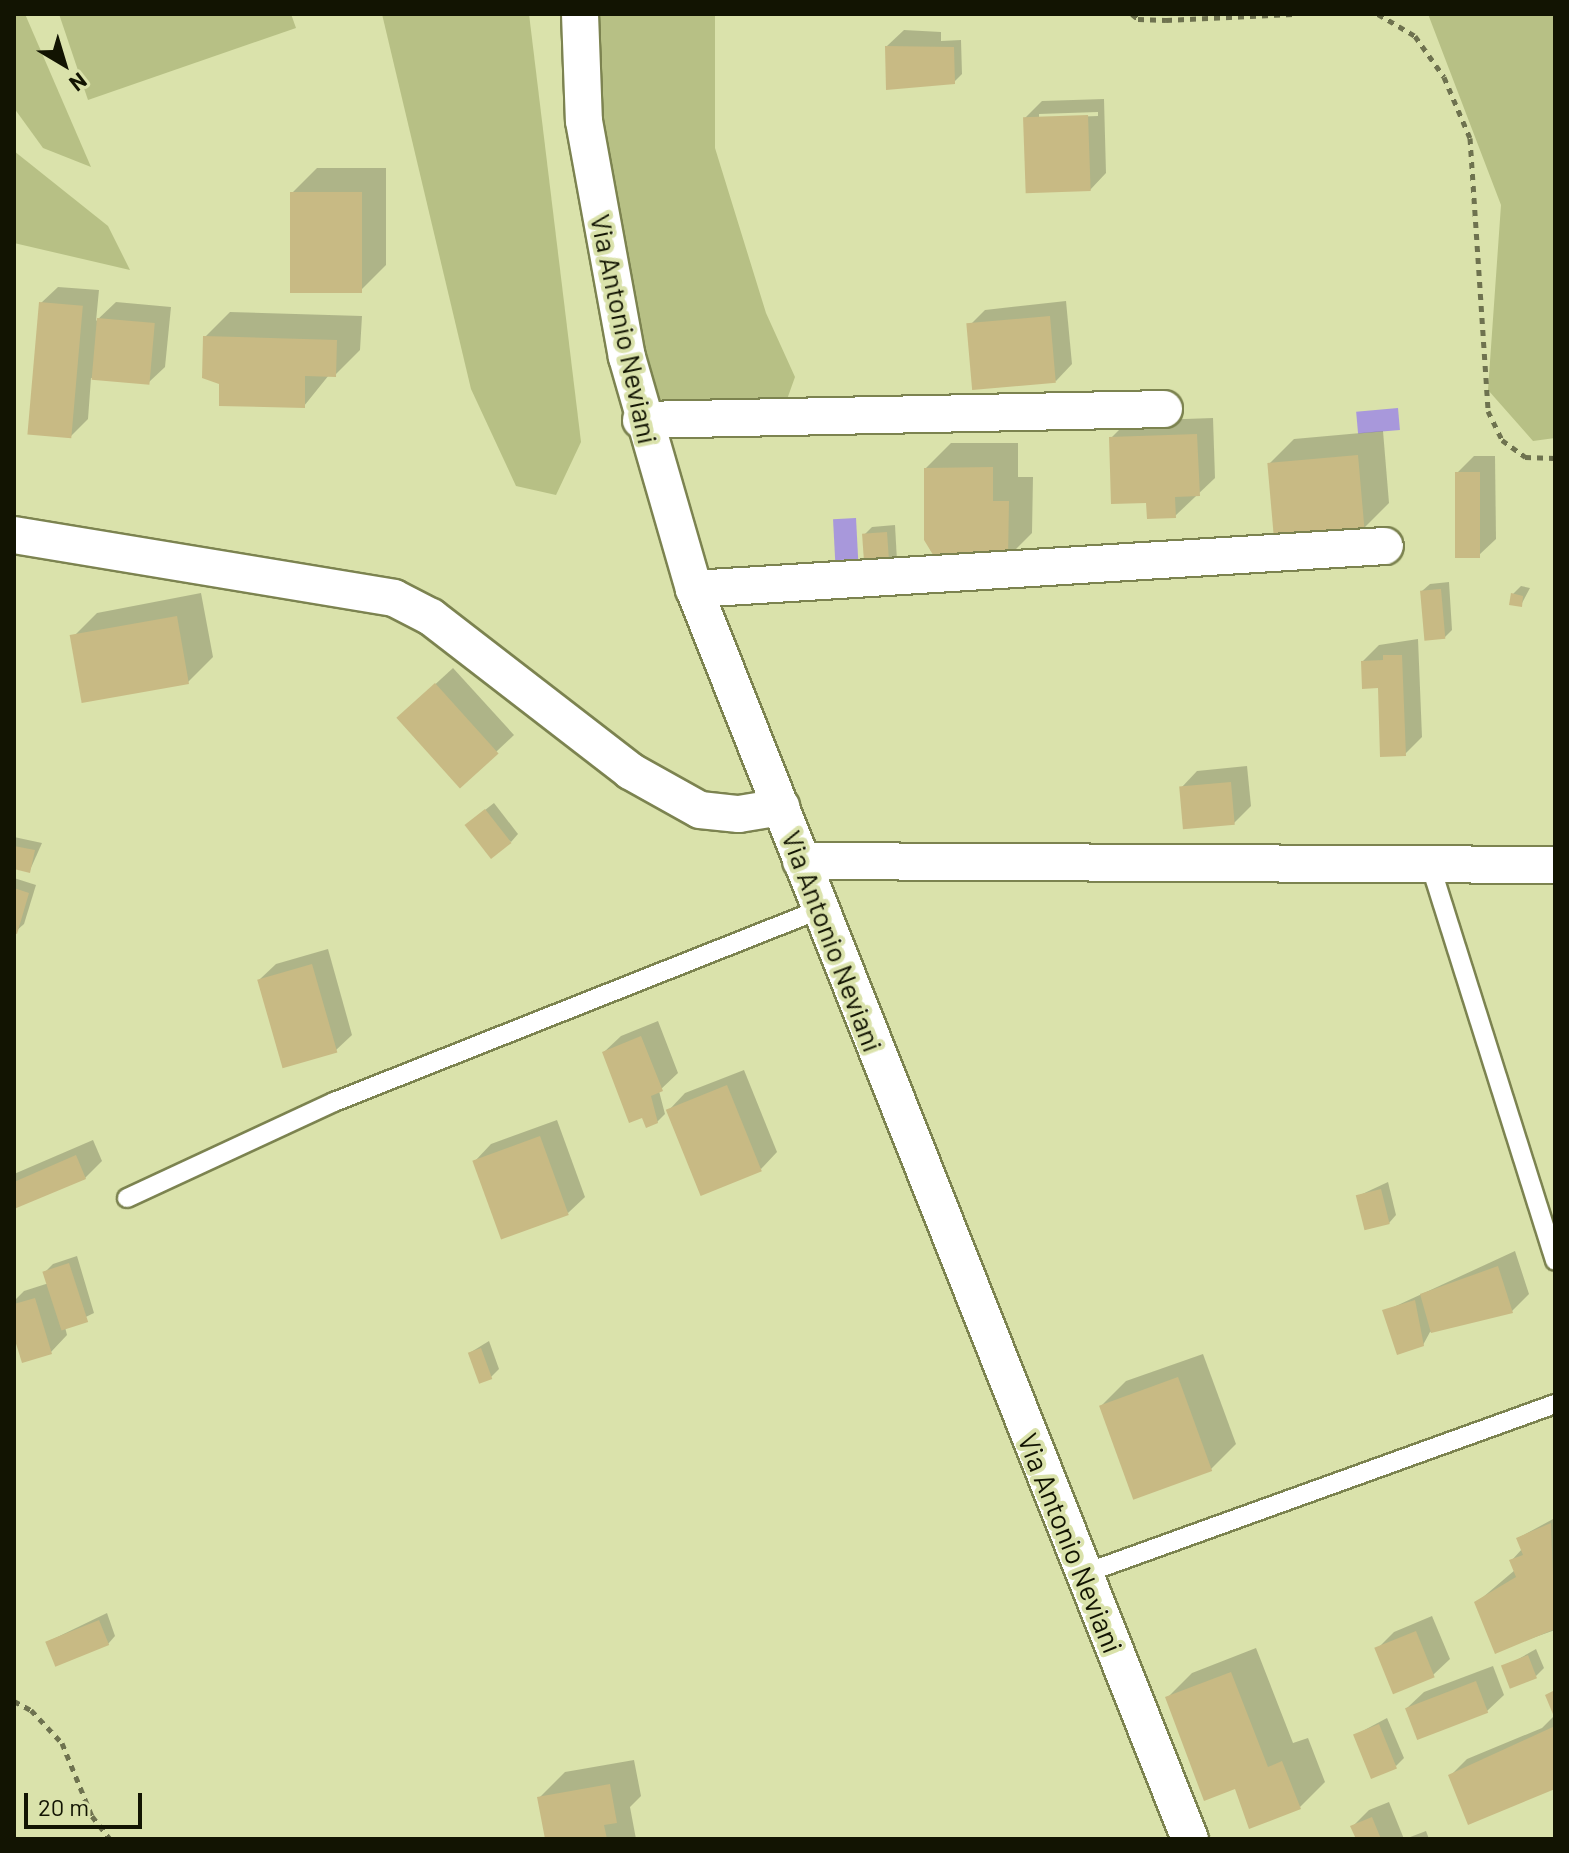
<!DOCTYPE html>
<style>
body{margin:0}
#map{position:relative;width:1569px;height:1853px;overflow:hidden;background:#dae2ab;font-family:Barlow,sans-serif}
div>[style]{position:absolute}
.green>*{inset:0;background:#b7c085}
.water>*{inset:0;background:#a898db;transform-origin:0 0}
.shadow>*{inset:0;background:#0003}
.building>*{inset:0;background:#c8ba84;transform-origin:0 0}
.path>*{height:5px;margin-top:-2.5px;transform-origin:0;background:repeating-linear-gradient(90deg,#6e724f 0 6px,transparent 0 12px)}
.roads{filter:drop-shadow(2px 0 #7c8350) drop-shadow(-2px 0 #7c8350) drop-shadow(0 2px #7c8350) drop-shadow(0 -2px #7c8350)}
.lane>*{height:18px;margin:-9px;padding:0 9px;transform-origin:9px;border-radius:9px;background:#fff}
.street>*{height:36px;margin:-18px;padding:0 18px;transform-origin:18px;border-radius:18px;background:#fff}
span{translate:-50% -50%;white-space:nowrap;text-align:center;line-height:1.15;-webkit-text-stroke:8px #dae2ab;paint-order:stroke}
.street-label{font-size:28px;color:#121402}
.frame{position:absolute;inset:0;border:16px solid #121402;pointer-events:none}
.north{position:absolute;left:24px;top:24px;width:80px;height:80px;-webkit-text-stroke:6px #dae2ab;paint-order:stroke;rotate:142deg;font-size:22px;font-weight:700;line-height:32px;text-align:center;color:#121402}
.north::after{content:'';display:block;margin:auto;width:28px;height:36px;background:#121402;clip-path:polygon(50% 0,100% 100%,50% 72%,0 100%)}
.scale{position:absolute;left:24px;top:1793px;width:118px;height:36px;box-sizing:border-box;border:4px solid #121402;border-top:0;padding-left:10px;font-size:24px;line-height:28px;white-space:nowrap;color:#121402;-webkit-text-stroke:6px #dae2ab;paint-order:stroke}
</style>
<div id="map">
<div class="green">
<div style="clip-path:polygon(14px 14px,25px 14px,91px 167px,43px 148px,14px 108px)"></div>
<div style="clip-path:polygon(59px 14px,291px 14px,296px 28px,88px 100px)"></div>
<div style="clip-path:polygon(382px 14px,529px 14px,581px 442px,556px 495px,516px 486px,471px 389px)"></div>
<div style="clip-path:polygon(599px 14px,715px 14px,715px 148px,766px 313px,795px 377px,785px 405px,668px 413px,645px 385px,597px 102px)"></div>
<div style="clip-path:polygon(1428px 14px,1555px 14px,1555px 438px,1533px 441px,1488px 390px,1501px 205px)"></div>
<div style="clip-path:polygon(14px 151px,108px 226px,130px 270px,14px 243px)"></div>
</div>
<div class="water">
<div style="left:1398px;top:408px;width:22px;height:42px;rotate:85deg"></div>
<div style="left:856px;top:518px;width:41px;height:23px;rotate:87deg"></div>
</div>
<div class="shadow">
<div style="clip-path:polygon(904px 30px,941px 32px,941px 41px,961px 40px,962px 74px,954px 82px,887px 46px)"></div>
<div style="clip-path:polygon(evenodd,1104px 99px,1106px 173px,1090px 190px,1025px 118px,1042px 101px,1104px 99px,1098px 112px,1098px 116px,1039px 118px,1039px 114px,1098px 112px)"></div>
<div style="clip-path:polygon(317px 168px,386px 168px,386px 265px,361px 290px,292px 193px)"></div>
<div style="clip-path:polygon(58px 287px,99px 290px,96px 321px,116px 302px,171px 307px,165px 367px,148px 383px,91px 378px,88px 419px,71px 436px,41px 303px)"></div>
<div style="clip-path:polygon(1066px 301px,1072px 364px,1056px 381px,969px 326px,985px 310px)"></div>
<div style="clip-path:polygon(230px 312px,362px 316px,360px 350px,335px 375px,329px 375px,304px 406px,221px 383px,205px 337px)"></div>
<div style="clip-path:polygon(1213px 418px,1215px 478px,1175px 516px,1148px 500px,1111px 438px,1128px 421px)"></div>
<div style="clip-path:polygon(1383px 431px,1389px 503px,1364px 528px,1269px 464px,1294px 439px)"></div>
<div style="clip-path:polygon(951px 443px,1018px 443px,1018px 477px,1033px 477px,1032px 533px,1007px 558px,945px 561px,930px 550px,926px 468px)"></div>
<div style="clip-path:polygon(1474px 456px,1495px 456px,1496px 539px,1479px 555px,1457px 473px)"></div>
<div style="clip-path:polygon(895px 525px,897px 561px,889px 569px,864px 535px,872px 527px)"></div>
<div style="clip-path:polygon(1449px 582px,1452px 630px,1444px 638px,1422px 591px,1430px 584px)"></div>
<div style="clip-path:polygon(1521px 586px,1530px 588px,1521px 605px,1513px 594px)"></div>
<div style="clip-path:polygon(201px 593px,213px 657px,188px 682px,72px 638px,97px 613px)"></div>
<div style="clip-path:polygon(1418px 639px,1422px 737px,1405px 754px,1380px 686px,1363px 661px,1379px 645px)"></div>
<div style="clip-path:polygon(453px 668px,514px 735px,464px 782px,416px 702px)"></div>
<div style="clip-path:polygon(1247px 766px,1251px 806px,1234px 823px,1181px 788px,1197px 771px)"></div>
<div style="clip-path:polygon(494px 803px,518px 834px,511px 842px,476px 817px)"></div>
<div style="clip-path:polygon(14px 837px,42px 843px,30px 870px,14px 867px)"></div>
<div style="clip-path:polygon(14px 878px,36px 885px,24px 924px,16px 931px)"></div>
<div style="clip-path:polygon(328px 949px,352px 1035px,335px 1051px,259px 980px,276px 964px)"></div>
<div style="clip-path:polygon(658px 1021px,678px 1073px,659px 1091px,665px 1114px,657px 1122px,604px 1052px,621px 1036px)"></div>
<div style="clip-path:polygon(744px 1070px,777px 1152px,761px 1169px,669px 1110px,685px 1093px)"></div>
<div style="clip-path:polygon(557px 1120px,585px 1197px,568px 1213px,475px 1161px,491px 1144px)"></div>
<div style="clip-path:polygon(93px 1140px,102px 1161px,85px 1178px,14px 1207px,14px 1174px)"></div>
<div style="clip-path:polygon(1388px 1182px,1396px 1215px,1389px 1223px,1358px 1196px)"></div>
<div style="clip-path:polygon(1515px 1251px,1529px 1294px,1512px 1311px,1430px 1332px,1423px 1345px,1385px 1311px)"></div>
<div style="clip-path:polygon(77px 1256px,94px 1313px,65px 1327px,67px 1335px,51px 1352px,14px 1330px,14px 1301px,24px 1291px,49px 1283px,45px 1272px,53px 1264px)"></div>
<div style="clip-path:polygon(489px 1341px,499px 1369px,491px 1377px,471px 1352px)"></div>
<div style="clip-path:polygon(1203px 1354px,1236px 1444px,1211px 1469px,1101px 1406px,1126px 1381px)"></div>
<div style="clip-path:polygon(1555px 1518px,1555px 1630px,1496px 1651px,1476px 1603px,1515px 1570px,1511px 1561px,1522px 1549px,1518px 1538px)"></div>
<div style="clip-path:polygon(107px 1613px,115px 1636px,108px 1644px,47px 1642px)"></div>
<div style="clip-path:polygon(1432px 1616px,1450px 1659px,1433px 1675px,1377px 1649px,1394px 1632px)"></div>
<div style="clip-path:polygon(1256px 1648px,1293px 1743px,1308px 1738px,1325px 1782px,1300px 1807px,1236px 1787px,1167px 1698px,1192px 1673px)"></div>
<div style="clip-path:polygon(1536px 1649px,1544px 1668px,1536px 1676px,1504px 1667px)"></div>
<div style="clip-path:polygon(1493px 1666px,1504px 1695px,1487px 1711px,1407px 1708px,1424px 1692px)"></div>
<div style="clip-path:polygon(1555px 1715px,1555px 1787px,1451px 1775px,1467px 1759px,1542px 1728px)"></div>
<div style="clip-path:polygon(1387px 1718px,1404px 1758px,1396px 1766px,1355px 1735px)"></div>
<div style="clip-path:polygon(634px 1760px,641px 1796px,630px 1807px,636px 1839px,547px 1839px,540px 1797px,565px 1772px)"></div>
<div style="clip-path:polygon(1389px 1802px,1404px 1839px,1358px 1839px,1353px 1826px,1369px 1810px)"></div>
<div style="clip-path:polygon(1426px 1831px,1429px 1839px,1405px 1839px)"></div>
</div>
<div class="building">
<div style="clip-path:polygon(885px 46px,954px 47px,955px 84px,886px 90px)"></div>
<div style="left:1088px;top:115px;width:76px;height:65px;rotate:88deg"></div>
<div style="left:290px;top:192px;width:72px;height:101px"></div>
<div style="left:39px;top:302px;width:44px;height:133px;rotate:5deg"></div>
<div style="left:1050px;top:316px;width:67px;height:84px;rotate:85deg"></div>
<div style="left:97px;top:318px;width:58px;height:62px;rotate:5deg"></div>
<div style="clip-path:polygon(203px 336px,337px 340px,336px 377px,305px 376px,305px 408px,219px 406px,219px 384px,202px 378px)"></div>
<div style="clip-path:polygon(1197px 434px,1200px 496px,1175px 497px,1176px 518px,1147px 519px,1146px 503px,1111px 504px,1109px 437px)"></div>
<div style="left:1358px;top:455px;width:75px;height:91px;rotate:85deg"></div>
<div style="clip-path:polygon(993px 467px,993px 501px,1009px 501px,1008px 560px,935px 558px,924px 540px,924px 468px)"></div>
<div style="left:1455px;top:472px;width:25px;height:86px"></div>
<div style="left:887px;top:532px;width:39px;height:25px;rotate:86deg"></div>
<div style="left:1441px;top:589px;width:50px;height:21px;rotate:85deg"></div>
<div style="clip-path:polygon(1511px 593px,1523px 596px,1522px 607px,1509px 605px)"></div>
<div style="left:177px;top:616px;width:69px;height:109px;rotate:80deg"></div>
<div style="clip-path:polygon(1383px 655px,1402px 655px,1406px 756px,1380px 757px,1378px 688px,1362px 689px,1361px 661px,1383px 660px)"></div>
<div style="left:435px;top:683px;width:95px;height:52px;rotate:48deg"></div>
<div style="left:1231px;top:782px;width:43px;height:52px;rotate:85deg"></div>
<div style="left:485px;top:809px;width:43px;height:26px;rotate:52deg"></div>
<div style="clip-path:polygon(14px 846px,35px 850px,30px 873px,14px 869px)"></div>
<div style="clip-path:polygon(14px 888px,29px 893px,17px 934px,14px 933px)"></div>
<div style="left:312px;top:964px;width:92px;height:57px;rotate:74deg"></div>
<div style="clip-path:polygon(641px 1036px,663px 1091px,651px 1096px,658px 1123px,646px 1128px,642px 1118px,629px 1123px,602px 1052px)"></div>
<div style="left:727px;top:1085px;width:93px;height:66px;rotate:68deg"></div>
<div style="left:540px;top:1136px;width:84px;height:72px;rotate:70deg"></div>
<div style="clip-path:polygon(76px 1155px,86px 1179px,14px 1209px,14px 1182px)"></div>
<div style="left:1381px;top:1189px;width:36px;height:26px;rotate:76deg"></div>
<div style="left:69px;top:1263px;width:62px;height:28px;rotate:72deg"></div>
<div style="clip-path:polygon(1498px 1266px,1513px 1313px,1431px 1333px,1420px 1294px)"></div>
<div style="clip-path:polygon(35px 1298px,52px 1354px,22px 1363px,14px 1337px,14px 1304px)"></div>
<div style="clip-path:polygon(1415px 1300px,1424px 1346px,1397px 1355px,1382px 1310px)"></div>
<div style="left:481px;top:1348px;width:33px;height:14px;rotate:70deg"></div>
<div style="left:1178px;top:1377px;width:100px;height:84px;rotate:70deg"></div>
<div style="clip-path:polygon(1551px 1523px,1555px 1629px,1495px 1654px,1474px 1602px,1516px 1577px,1509px 1560px,1523px 1555px,1516px 1538px)"></div>
<div style="left:99px;top:1620px;width:27px;height:58px;rotate:68deg"></div>
<div style="left:1416px;top:1631px;width:50px;height:45px;rotate:68deg"></div>
<div style="left:1528px;top:1655px;width:25px;height:29px;rotate:69deg"></div>
<div style="clip-path:polygon(1231px 1672px,1268px 1767px,1282px 1761px,1301px 1809px,1249px 1829px,1235px 1789px,1204px 1801px,1165px 1697px)"></div>
<div style="left:1476px;top:1681px;width:34px;height:76px;rotate:69deg"></div>
<div style="clip-path:polygon(1555px 1690px,1555px 1719px,1545px 1695px)"></div>
<div style="left:1379px;top:1724px;width:48px;height:28px;rotate:68deg"></div>
<div style="clip-path:polygon(1555px 1726px,1555px 1789px,1468px 1825px,1448px 1775px)"></div>
<div style="clip-path:polygon(610px 1784px,617px 1823px,604px 1825px,607px 1839px,545px 1839px,537px 1797px)"></div>
<div style="clip-path:polygon(1372px 1817px,1381px 1839px,1356px 1839px,1350px 1826px)"></div>
</div>
<div class="path">
<div style="left:1132px;top:14px;width:8px;rotate:40deg"></div>
<div style="left:1138px;top:19px;width:28px;rotate:2deg"></div>
<div style="left:1166px;top:20px;width:128px;rotate:-2.7deg"></div>
<div style="left:1378px;top:14px;width:43px;rotate:30.7deg"></div>
<div style="left:1415px;top:36px;width:50px;rotate:54.7deg"></div>
<div style="left:1444px;top:77px;width:66px;rotate:66.9deg"></div>
<div style="left:1470px;top:138px;width:274px;rotate:86.2deg"></div>
<div style="left:1488px;top:411px;width:32px;rotate:64deg"></div>
<div style="left:1502px;top:440px;width:29px;rotate:36deg"></div>
<div style="left:1525px;top:457px;width:30px;rotate:2deg"></div>
<div style="left:14px;top:1701px;width:19px;rotate:28deg"></div>
<div style="left:31px;top:1710px;width:45px;rotate:46.8deg"></div>
<div style="left:62px;top:1743px;width:79px;rotate:67.7deg"></div>
<div style="left:92px;top:1816px;width:29px;rotate:52deg"></div>
</div>
<div class="roads">
<div class="lane">
<div style="left:1430px;top:864px;width:416px;rotate:72.5deg"></div>
<div style="left:127px;top:1198px;width:228px;rotate:-24.9deg"></div>
<div style="left:334px;top:1102px;width:524px;rotate:-21.62deg"></div>
<div style="left:1083px;top:1574px;width:502px;rotate:-19.81deg"></div>
</div>
<div class="street">
<div style="left:580px;top:14px;width:107px;rotate:87.9deg"></div>
<div style="left:584px;top:121px;width:240px;rotate:79.7deg"></div>
<div style="left:627px;top:357px;width:241px;rotate:73.9deg"></div>
<div style="left:694px;top:589px;width:1345px;rotate:68.36deg"></div>
<div style="left:641px;top:420px;width:523px;rotate:-1.2deg"></div>
<div style="left:14px;top:535px;width:385px;rotate:9.4deg"></div>
<div style="left:394px;top:598px;width:42px;rotate:27.2deg"></div>
<div style="left:431px;top:617px;width:252px;rotate:37.7deg"></div>
<div style="left:630px;top:771px;width:80px;rotate:29.1deg"></div>
<div style="left:700px;top:810px;width:39px;rotate:6deg"></div>
<div style="left:739px;top:814px;width:43px;rotate:-9.5deg"></div>
<div style="left:694px;top:589px;width:692px;rotate:-3.56deg"></div>
<div style="left:801px;top:861px;width:754px;rotate:0.3deg"></div>
</div>
</div>
<div class="street-label">
<span style="left:625px;top:329px;rotate:78deg">Via Antonio Neviani</span>
<span style="left:833px;top:941px;rotate:69deg">Via Antonio Neviani</span>
<span style="left:1071px;top:1543px;rotate:68deg">Via Antonio Neviani</span>
</div>
<div class="frame"></div>
<div class="north">N</div>
<div class="scale">20 m</div>
</div>
